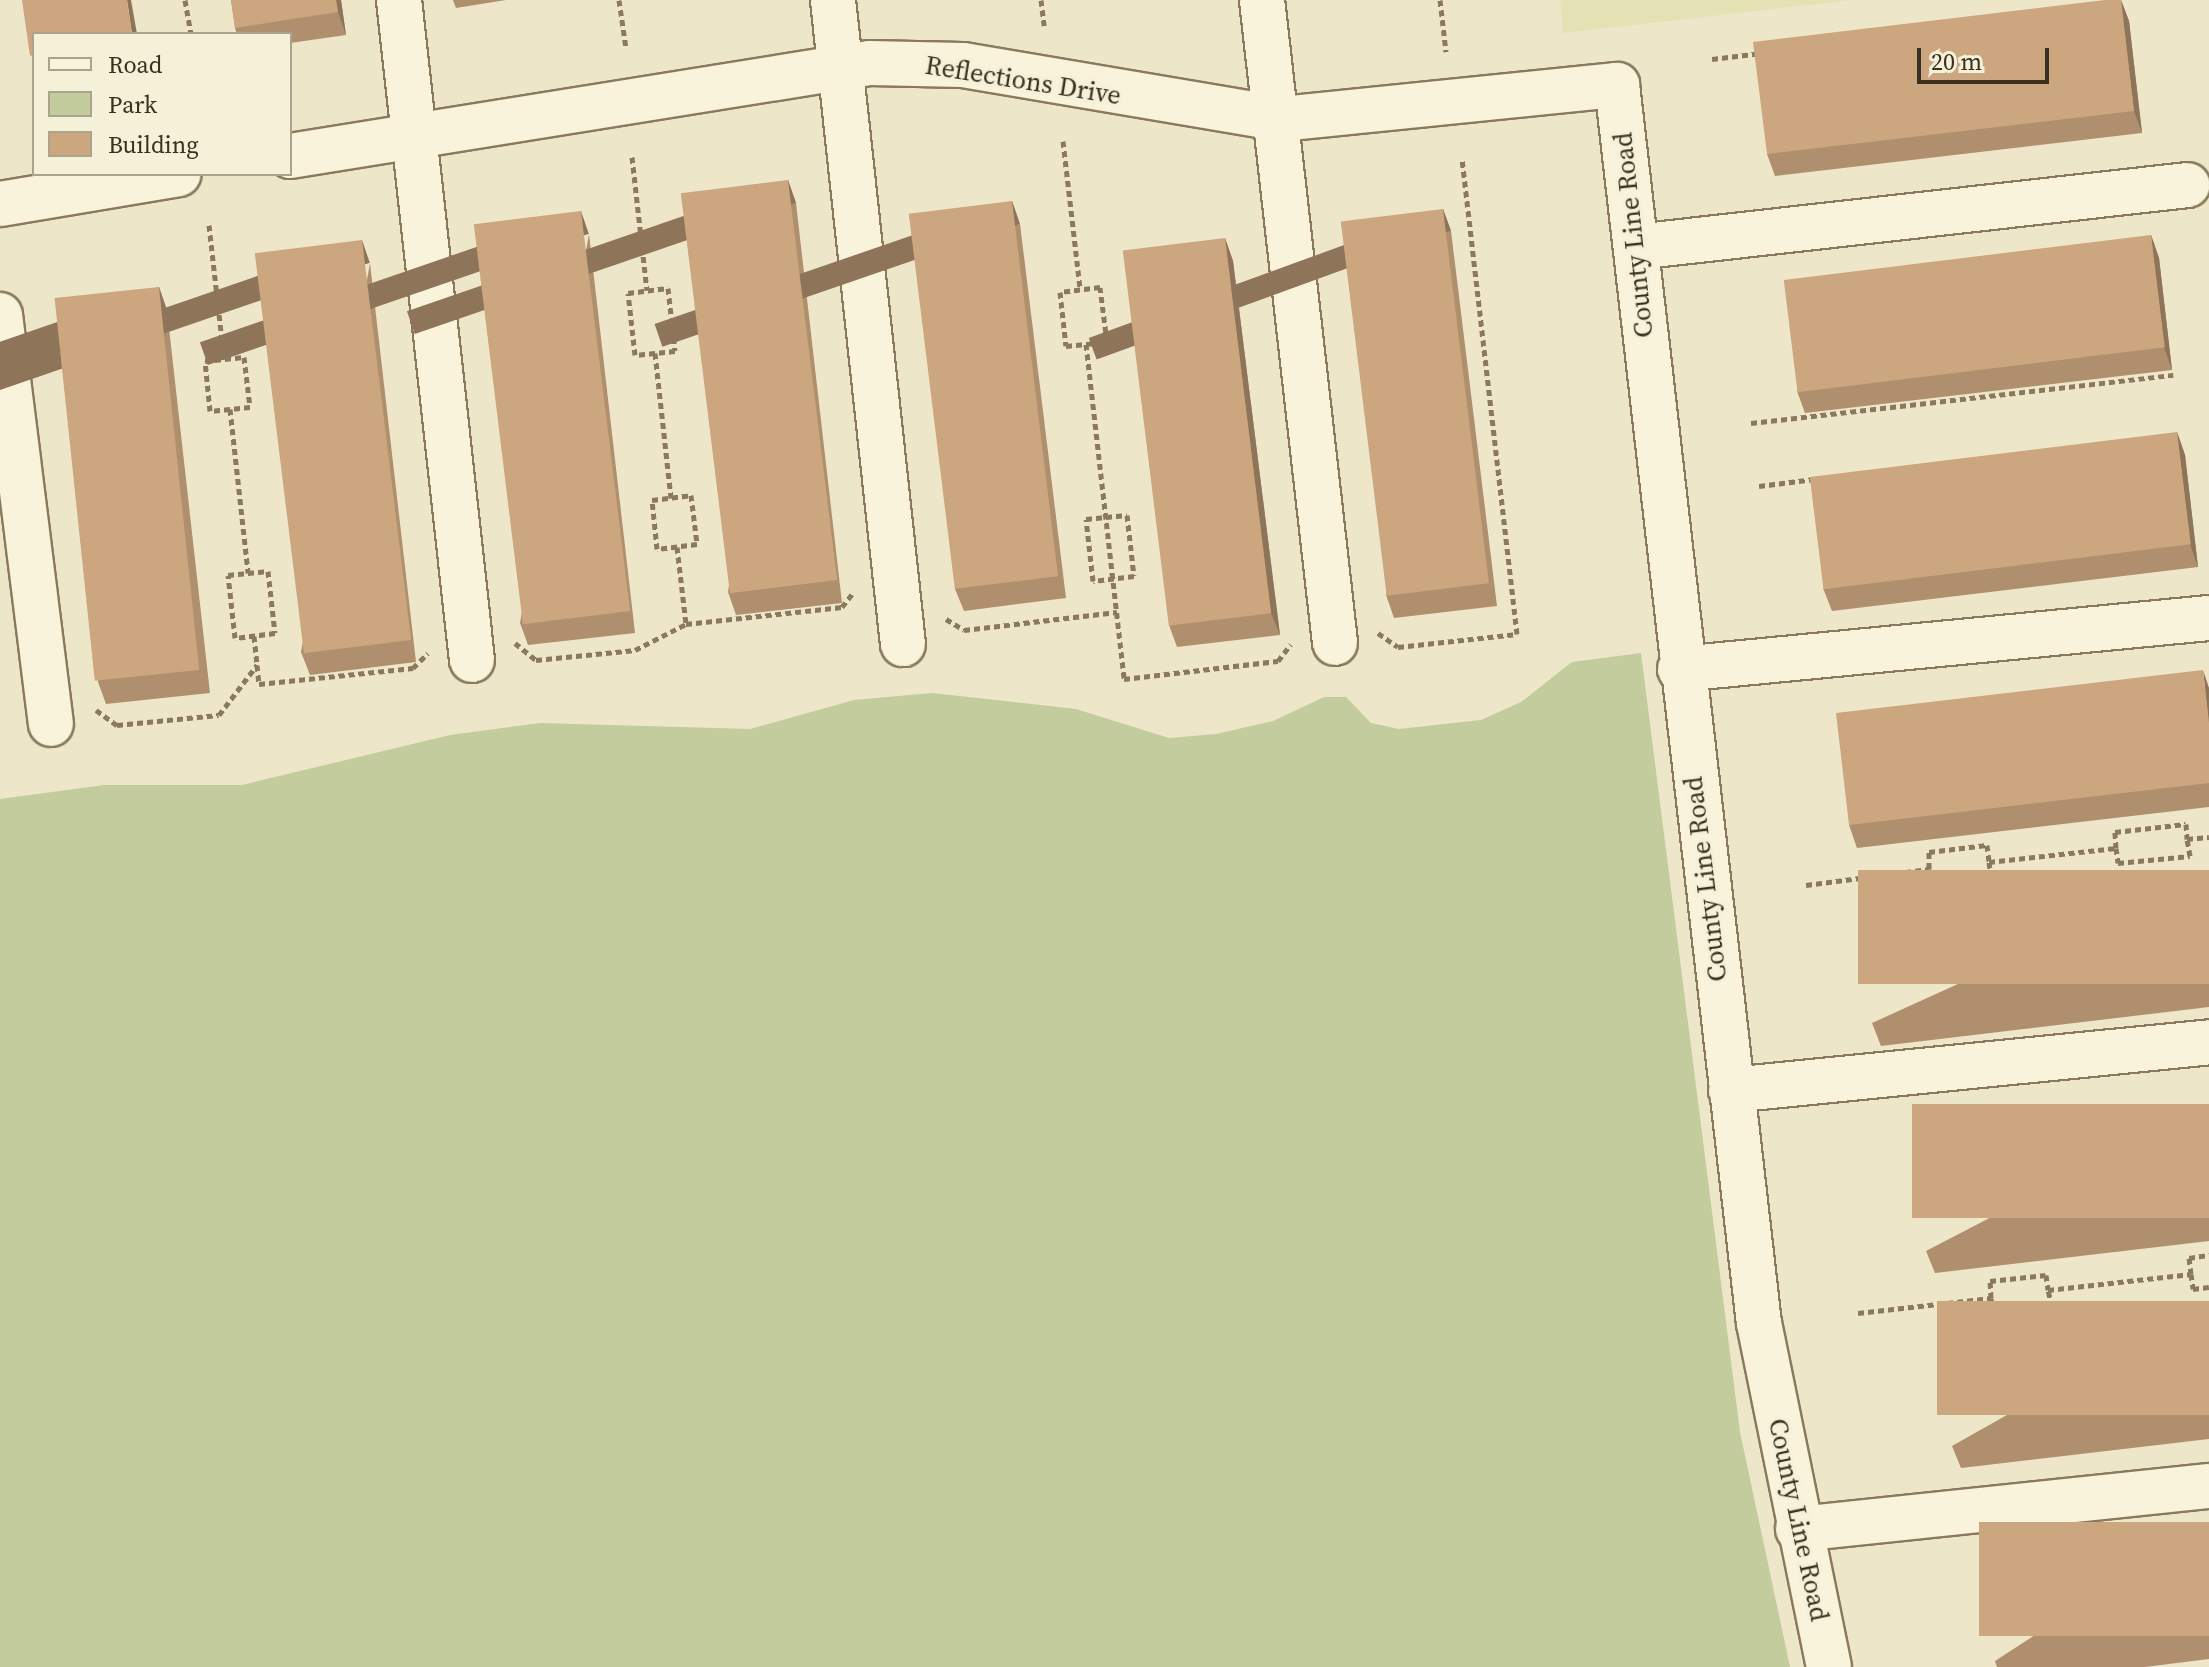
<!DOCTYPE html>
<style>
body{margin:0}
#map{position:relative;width:2209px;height:1667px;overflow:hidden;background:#eee6c8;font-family:"Source Serif 4",serif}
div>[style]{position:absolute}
.farmland>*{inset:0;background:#e4e1b5}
.green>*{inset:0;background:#c2cc9c}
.path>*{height:5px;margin-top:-2.5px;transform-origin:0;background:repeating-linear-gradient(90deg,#8a795d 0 6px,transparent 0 10px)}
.roads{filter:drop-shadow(2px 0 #8a795d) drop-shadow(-2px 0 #8a795d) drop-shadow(0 2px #8a795d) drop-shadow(0 -2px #8a795d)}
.minor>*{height:44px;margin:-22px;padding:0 22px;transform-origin:22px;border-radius:22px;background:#f9f3db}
.wall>*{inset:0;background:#af8f6d}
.shaded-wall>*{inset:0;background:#8e7459;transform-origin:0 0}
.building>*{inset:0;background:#cba67f;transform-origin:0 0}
span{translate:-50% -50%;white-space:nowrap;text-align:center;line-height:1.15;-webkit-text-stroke:6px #f5f0d8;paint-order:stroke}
.street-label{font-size:26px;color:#3b3020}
.legend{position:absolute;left:32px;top:32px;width:260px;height:144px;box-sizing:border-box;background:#f5f0d8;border:2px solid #aba38e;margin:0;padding:10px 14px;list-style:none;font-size:24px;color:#3b3020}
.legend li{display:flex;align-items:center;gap:16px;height:40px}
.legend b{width:40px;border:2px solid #aba38e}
.scale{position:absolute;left:1917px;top:48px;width:132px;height:36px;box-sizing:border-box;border:4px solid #3b3020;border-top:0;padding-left:10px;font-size:24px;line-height:28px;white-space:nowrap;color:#3b3020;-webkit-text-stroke:6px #f5f0d8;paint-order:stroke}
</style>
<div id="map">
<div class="farmland">
<div style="clip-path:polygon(1560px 0,1853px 0,1563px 33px)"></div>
</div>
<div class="green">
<div style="clip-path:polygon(1641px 653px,1740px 1432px,1790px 1667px,0 1667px,0 799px,104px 785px,242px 785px,450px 735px,540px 723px,750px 729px,854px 700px,932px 693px,1076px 709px,1169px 738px,1216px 734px,1273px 721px,1324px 697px,1346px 697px,1371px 723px,1399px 729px,1481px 720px,1521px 702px,1572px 662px)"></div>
</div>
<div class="path">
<div style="left:185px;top:0;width:35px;rotate:80deg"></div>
<div style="left:619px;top:0;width:49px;rotate:81.7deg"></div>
<div style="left:1041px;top:0;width:26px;rotate:83deg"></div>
<div style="left:1440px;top:0;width:52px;rotate:83.4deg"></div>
<div style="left:1712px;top:59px;width:50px;rotate:-6.8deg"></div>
<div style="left:1063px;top:141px;width:149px;rotate:83.4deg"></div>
<div style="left:632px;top:157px;width:134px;rotate:83.6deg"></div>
<div style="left:209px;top:225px;width:135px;rotate:83.6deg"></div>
<div style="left:668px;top:288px;width:63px;rotate:83.7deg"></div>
<div style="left:675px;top:351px;width:40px;rotate:174.3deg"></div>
<div style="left:635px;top:355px;width:62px;rotate:-96.4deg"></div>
<div style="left:628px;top:293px;width:40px;rotate:-7.1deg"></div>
<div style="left:1086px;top:344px;width:21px;rotate:-5deg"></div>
<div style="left:1107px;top:342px;width:55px;rotate:-97.3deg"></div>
<div style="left:1100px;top:287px;width:40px;rotate:172.9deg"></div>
<div style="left:1060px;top:292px;width:54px;rotate:83.7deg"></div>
<div style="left:1066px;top:346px;width:20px;rotate:-6deg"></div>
<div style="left:1086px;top:344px;width:337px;rotate:83.5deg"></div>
<div style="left:1124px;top:679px;width:155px;rotate:-6.7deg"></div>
<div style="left:1278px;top:661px;width:21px;rotate:-53deg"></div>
<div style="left:655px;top:353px;width:146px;rotate:83.7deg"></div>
<div style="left:244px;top:357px;width:50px;rotate:83.2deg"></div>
<div style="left:250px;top:407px;width:40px;rotate:174.3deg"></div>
<div style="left:210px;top:411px;width:50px;rotate:-95.7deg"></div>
<div style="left:205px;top:361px;width:39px;rotate:-6deg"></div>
<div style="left:230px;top:409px;width:165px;rotate:83.7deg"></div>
<div style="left:1751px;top:423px;width:425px;rotate:-6.5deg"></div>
<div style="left:1759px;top:486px;width:56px;rotate:-7.1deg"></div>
<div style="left:691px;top:495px;width:49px;rotate:83deg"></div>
<div style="left:697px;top:544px;width:40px;rotate:172.9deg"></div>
<div style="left:657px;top:549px;width:49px;rotate:-95.8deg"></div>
<div style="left:652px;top:500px;width:39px;rotate:-7deg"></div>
<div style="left:1127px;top:515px;width:61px;rotate:83.5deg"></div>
<div style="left:1134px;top:576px;width:41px;rotate:173deg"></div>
<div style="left:1093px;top:581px;width:62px;rotate:-96.4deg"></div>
<div style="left:1086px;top:519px;width:41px;rotate:-5.6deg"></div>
<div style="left:677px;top:547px;width:78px;rotate:83.3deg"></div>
<div style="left:268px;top:571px;width:62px;rotate:83.6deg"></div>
<div style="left:275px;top:633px;width:40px;rotate:172.9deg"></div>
<div style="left:235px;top:638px;width:63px;rotate:-96.3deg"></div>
<div style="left:228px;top:575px;width:40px;rotate:-5.7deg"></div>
<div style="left:946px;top:619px;width:21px;rotate:31deg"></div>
<div style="left:964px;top:630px;width:154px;rotate:-6.7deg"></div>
<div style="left:1378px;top:633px;width:24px;rotate:35deg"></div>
<div style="left:1398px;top:647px;width:120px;rotate:-6.2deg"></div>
<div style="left:1517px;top:634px;width:477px;rotate:-96.6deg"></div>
<div style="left:254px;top:636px;width:29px;rotate:84deg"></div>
<div style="left:515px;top:643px;width:27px;rotate:39deg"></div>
<div style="left:536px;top:660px;width:100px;rotate:-5.8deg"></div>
<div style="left:635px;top:650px;width:57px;rotate:-27deg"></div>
<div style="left:686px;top:624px;width:157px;rotate:-6.2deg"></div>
<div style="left:842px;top:607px;width:18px;rotate:-52deg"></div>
<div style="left:96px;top:710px;width:26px;rotate:36deg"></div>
<div style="left:117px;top:725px;width:102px;rotate:-5.6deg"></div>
<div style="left:219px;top:715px;width:63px;rotate:-52.8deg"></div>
<div style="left:257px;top:665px;width:19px;rotate:84deg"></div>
<div style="left:259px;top:684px;width:155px;rotate:-5.9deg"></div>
<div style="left:413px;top:668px;width:21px;rotate:-45deg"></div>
<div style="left:2116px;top:848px;width:16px;rotate:-94deg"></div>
<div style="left:2115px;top:832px;width:71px;rotate:-6.4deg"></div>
<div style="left:2186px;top:824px;width:15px;rotate:86deg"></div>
<div style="left:1929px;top:869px;width:17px;rotate:-90deg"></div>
<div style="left:1929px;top:852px;width:58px;rotate:-6.9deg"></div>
<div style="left:1987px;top:845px;width:17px;rotate:83deg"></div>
<div style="left:1806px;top:885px;width:124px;rotate:-7.4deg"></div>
<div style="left:1929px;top:869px;width:16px;rotate:83deg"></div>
<div style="left:1931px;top:885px;width:60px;rotate:-6.7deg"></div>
<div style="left:1991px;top:878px;width:16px;rotate:-97deg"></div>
<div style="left:1989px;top:862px;width:128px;rotate:-6.3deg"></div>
<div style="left:2116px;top:848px;width:15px;rotate:82deg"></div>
<div style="left:2118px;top:863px;width:72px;rotate:-5.6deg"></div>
<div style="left:2190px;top:856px;width:17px;rotate:-100deg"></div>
<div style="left:2187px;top:839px;width:22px;rotate:-5deg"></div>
<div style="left:2191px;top:1274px;width:16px;rotate:-97deg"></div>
<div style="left:2189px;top:1258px;width:20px;rotate:-9deg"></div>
<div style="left:1991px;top:1298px;width:17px;rotate:-93deg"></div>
<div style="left:1990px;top:1281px;width:56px;rotate:-6.1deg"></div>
<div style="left:2046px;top:1275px;width:15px;rotate:82deg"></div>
<div style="left:1858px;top:1313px;width:134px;rotate:-6.4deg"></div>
<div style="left:1991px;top:1298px;width:15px;rotate:82deg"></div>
<div style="left:1993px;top:1313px;width:59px;rotate:-5.8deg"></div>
<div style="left:2052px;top:1307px;width:17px;rotate:-103deg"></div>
<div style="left:2048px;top:1290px;width:144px;rotate:-6.4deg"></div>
<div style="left:2191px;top:1274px;width:15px;rotate:82deg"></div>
<div style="left:2193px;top:1289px;width:16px;rotate:-7deg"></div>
</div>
<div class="roads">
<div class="minor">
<div style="left:399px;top:0;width:664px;rotate:83.69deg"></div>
<div style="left:833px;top:0;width:648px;rotate:83.8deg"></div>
<div style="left:1262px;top:0;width:647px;rotate:83.52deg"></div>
<div style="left:290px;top:156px;width:587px;rotate:-9.11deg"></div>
<div style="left:870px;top:63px;width:93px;rotate:1.2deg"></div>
<div style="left:963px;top:65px;width:324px;rotate:9.6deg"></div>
<div style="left:1282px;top:119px;width:337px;rotate:-5.8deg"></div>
<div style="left:1617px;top:85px;width:1246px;rotate:83.46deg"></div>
<div style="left:1759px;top:1323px;width:351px;rotate:78.5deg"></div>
<div style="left:0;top:204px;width:181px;rotate:-9.5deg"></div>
<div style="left:1636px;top:247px;width:555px;rotate:-6.41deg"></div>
<div style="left:0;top:315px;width:412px;rotate:82.9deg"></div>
<div style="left:1680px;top:669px;width:531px;rotate:-5.51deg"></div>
<div style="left:1731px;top:1090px;width:480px;rotate:-5.7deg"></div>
<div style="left:1798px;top:1529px;width:413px;rotate:-6deg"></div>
</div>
</div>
<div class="wall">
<div style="clip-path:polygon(231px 0,341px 0,346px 35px,290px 43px,290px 34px,237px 34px,235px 28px)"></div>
<div style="clip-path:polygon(453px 0,506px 0,456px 8px)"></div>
<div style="clip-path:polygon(2121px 0,2129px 21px,2142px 133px,1775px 176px,1767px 154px)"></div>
<div style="clip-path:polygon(788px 180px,796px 203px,842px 603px,736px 615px,728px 592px)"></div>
<div style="clip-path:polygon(1012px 201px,1020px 224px,1066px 598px,964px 611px,955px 589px)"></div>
<div style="clip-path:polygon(1443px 209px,1451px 231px,1497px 606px,1394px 618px,1386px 595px)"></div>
<div style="clip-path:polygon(589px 234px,635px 633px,528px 645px,520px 623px)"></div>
<div style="clip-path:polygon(2151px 235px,2159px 258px,2172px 370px,1805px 413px,1797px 391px)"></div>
<div style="clip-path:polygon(1225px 238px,1233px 261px,1280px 635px,1177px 647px,1169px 625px)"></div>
<div style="clip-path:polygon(370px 263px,416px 662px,310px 675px,301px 652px)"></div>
<div style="clip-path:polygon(159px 287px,167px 310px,210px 693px,106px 704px,98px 682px)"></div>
<div style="clip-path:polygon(2177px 432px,2185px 455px,2198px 567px,1832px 611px,1823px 588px)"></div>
<div style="clip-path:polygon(2209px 688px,2209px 807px,1857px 848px,1849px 825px)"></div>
<div style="clip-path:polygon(2209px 870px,2209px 1007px,1881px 1046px,1872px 1023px)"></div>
<div style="clip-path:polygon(2209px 1104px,2209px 1241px,1935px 1273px,1926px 1251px)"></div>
<div style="clip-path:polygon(2209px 1301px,2209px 1439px,1961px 1468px,1952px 1446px)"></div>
<div style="clip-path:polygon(2209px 1522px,2209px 1659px,2145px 1667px,1997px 1667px,1995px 1661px)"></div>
</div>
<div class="shaded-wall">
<div style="clip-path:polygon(127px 0,131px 0,137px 34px,132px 34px)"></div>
<div style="clip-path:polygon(336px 0,341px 0,346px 35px,338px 12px)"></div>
<div style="clip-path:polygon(2121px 0,2129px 21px,2142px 133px,2134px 111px)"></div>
<div style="left:788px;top:180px;width:24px;height:403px;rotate:71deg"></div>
<div style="left:1012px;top:201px;width:24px;height:378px;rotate:71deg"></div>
<div style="left:1443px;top:209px;width:23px;height:377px;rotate:70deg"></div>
<div style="left:581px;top:211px;width:24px;height:403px;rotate:71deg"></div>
<div style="clip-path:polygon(2151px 235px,2159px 258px,2172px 370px,2164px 347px)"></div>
<div style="clip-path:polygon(1225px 238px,1233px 261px,1280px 635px,1271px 613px)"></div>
<div style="left:362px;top:240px;width:24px;height:403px;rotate:71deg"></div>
<div style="left:159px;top:287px;width:24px;height:385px;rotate:71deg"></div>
<div style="clip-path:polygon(2177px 432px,2185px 455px,2198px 567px,2190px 544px)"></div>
<div style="clip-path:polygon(2203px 670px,2209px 688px,2209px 723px)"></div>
</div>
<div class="building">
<div style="clip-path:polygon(22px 0,127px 0,132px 34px,34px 34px,34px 55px,30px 56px)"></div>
<div style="clip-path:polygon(231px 0,336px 0,338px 12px,235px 28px)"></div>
<div style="clip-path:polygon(2105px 0,2121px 0,2134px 111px,1767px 154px,1753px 42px)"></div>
<div style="left:788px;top:180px;width:403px;height:108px;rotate:83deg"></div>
<div style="left:1012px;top:201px;width:378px;height:104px;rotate:83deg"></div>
<div style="left:1443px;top:209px;width:377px;height:103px;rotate:83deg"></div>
<div style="left:581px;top:211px;width:403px;height:108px;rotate:83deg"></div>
<div style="left:2151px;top:235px;width:113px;height:370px;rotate:83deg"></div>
<div style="left:1225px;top:238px;width:378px;height:103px;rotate:83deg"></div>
<div style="left:362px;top:240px;width:403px;height:108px;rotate:83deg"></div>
<div style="left:159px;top:287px;width:385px;height:105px;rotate:84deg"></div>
<div style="left:2177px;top:432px;width:113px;height:370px;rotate:83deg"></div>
<div style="clip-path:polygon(2203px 670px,2209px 723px,2209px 783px,1849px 825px,1836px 713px)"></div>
<div style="left:2209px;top:870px;width:114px;height:351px;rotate:90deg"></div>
<div style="left:2209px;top:1104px;width:114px;height:297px;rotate:90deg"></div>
<div style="left:2209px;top:1301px;width:114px;height:272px;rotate:90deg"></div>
<div style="left:2209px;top:1522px;width:114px;height:230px;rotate:90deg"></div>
</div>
<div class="street-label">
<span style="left:1023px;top:81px;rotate:9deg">Reflections Drive</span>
<span style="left:1634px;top:235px;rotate:-96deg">County Line Road</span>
<span style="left:1706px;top:879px;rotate:-97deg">County Line Road</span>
<span style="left:1798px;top:1520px;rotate:78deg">County Line Road</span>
</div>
<ul class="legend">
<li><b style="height:10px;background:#f9f3db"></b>Road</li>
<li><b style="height:22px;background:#c2cc9c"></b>Park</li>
<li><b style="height:22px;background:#cba67f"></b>Building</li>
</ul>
<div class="scale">20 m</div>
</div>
